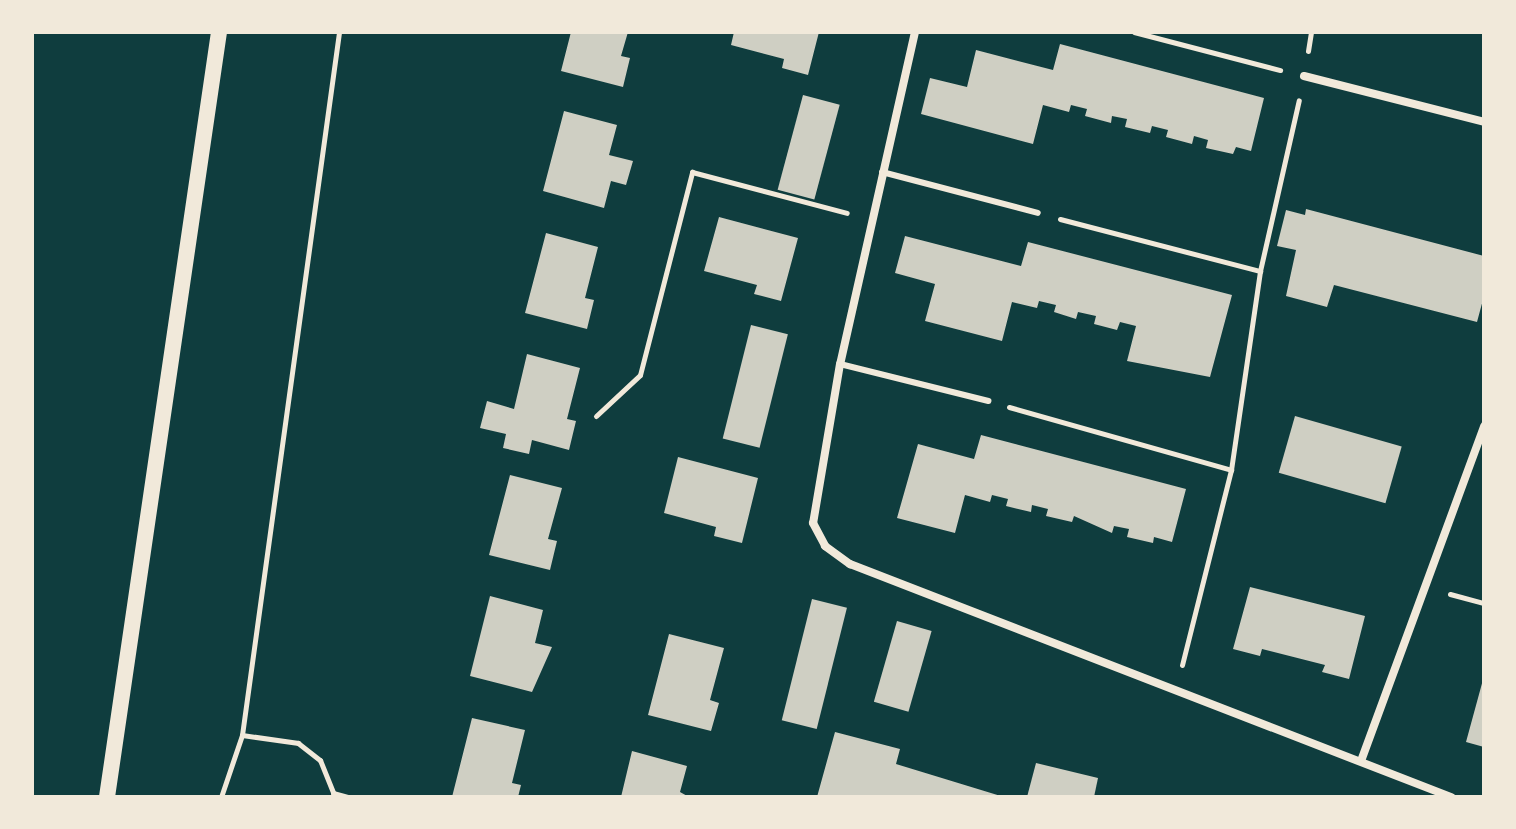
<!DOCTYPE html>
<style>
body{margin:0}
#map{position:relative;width:1516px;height:829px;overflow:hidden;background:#0f3d3e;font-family:Georgia,serif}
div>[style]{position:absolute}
.building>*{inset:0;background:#cfcfc3;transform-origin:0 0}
.path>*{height:5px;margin:-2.5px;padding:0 2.5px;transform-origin:2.5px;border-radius:2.5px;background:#f1e9da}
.service>*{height:6px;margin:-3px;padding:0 3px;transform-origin:3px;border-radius:3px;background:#f1e9da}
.minor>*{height:8px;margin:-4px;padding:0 4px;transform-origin:4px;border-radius:4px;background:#f1e9da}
.secondary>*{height:16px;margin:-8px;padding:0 8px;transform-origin:8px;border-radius:8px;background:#f1e9da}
span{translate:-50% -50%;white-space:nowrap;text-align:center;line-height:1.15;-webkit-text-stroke:6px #f1e9da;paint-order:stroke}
.frame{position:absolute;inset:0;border:34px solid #f1e9da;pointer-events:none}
</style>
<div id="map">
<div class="building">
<div style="clip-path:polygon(571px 32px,628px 32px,621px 56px,630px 58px,623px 87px,561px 71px)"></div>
<div style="clip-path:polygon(734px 32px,819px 32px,808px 75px,782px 68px,784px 59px,731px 45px)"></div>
<div style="clip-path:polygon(1060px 44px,1264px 98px,1251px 151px,1236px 147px,1233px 154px,1206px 148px,1208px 140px,1194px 136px,1192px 144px,1166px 137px,1168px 130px,1152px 126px,1150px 133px,1125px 127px,1127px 119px,1112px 116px,1111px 123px,1085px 116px,1087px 109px,1071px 105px,1069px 112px,1043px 105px,1033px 144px,921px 114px,930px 78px,967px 87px,976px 50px,1053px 70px)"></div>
<div style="left:803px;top:95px;width:38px;height:98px;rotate:15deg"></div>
<div style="clip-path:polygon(564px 111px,617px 125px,609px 155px,633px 161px,626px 185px,611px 181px,604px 208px,543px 191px)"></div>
<div style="clip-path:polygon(1306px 209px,1484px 256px,1484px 296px,1477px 322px,1334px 285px,1327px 307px,1286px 296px,1296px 250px,1277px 246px,1286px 210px,1305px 215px)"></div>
<div style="clip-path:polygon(719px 217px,798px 238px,781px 301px,754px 294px,757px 285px,704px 271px)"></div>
<div style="clip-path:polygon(546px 233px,598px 247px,585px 298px,594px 300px,587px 329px,525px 313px)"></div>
<div style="clip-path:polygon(905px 236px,1021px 266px,1028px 242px,1232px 295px,1210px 377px,1127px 361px,1136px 326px,1120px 322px,1117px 330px,1094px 324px,1096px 316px,1078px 312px,1076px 319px,1054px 312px,1056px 305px,1039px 301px,1037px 308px,1012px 302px,1002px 341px,925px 321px,935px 284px,895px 273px)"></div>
<div style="left:751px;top:325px;width:38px;height:117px;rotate:14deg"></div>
<div style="clip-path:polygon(527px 354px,580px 368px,567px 419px,576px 421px,569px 450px,532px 440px,529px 454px,503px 448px,506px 434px,480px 428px,487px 401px,514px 409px)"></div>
<div style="left:1295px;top:416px;width:111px;height:59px;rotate:16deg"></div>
<div style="clip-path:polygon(981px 435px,1186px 489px,1172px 542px,1154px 537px,1153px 543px,1127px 537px,1129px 529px,1114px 526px,1112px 533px,1074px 516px,1072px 522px,1046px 516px,1048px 509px,1032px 505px,1031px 512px,1006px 506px,1008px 499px,992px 495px,990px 502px,965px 495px,955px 533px,897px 518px,918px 444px,974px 459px)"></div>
<div style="clip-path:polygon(678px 457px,758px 478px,742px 543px,714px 536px,716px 527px,664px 513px)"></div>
<div style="clip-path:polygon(510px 475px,562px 488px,548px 539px,557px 541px,550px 570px,489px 555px)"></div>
<div style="clip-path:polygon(1250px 587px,1365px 616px,1349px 679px,1322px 672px,1325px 665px,1262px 649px,1260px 656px,1233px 649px)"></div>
<div style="clip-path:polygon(490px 596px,543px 610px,535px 643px,552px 647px,532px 692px,470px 676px)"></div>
<div style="left:812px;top:599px;width:36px;height:125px;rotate:14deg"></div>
<div style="left:897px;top:621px;width:36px;height:84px;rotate:16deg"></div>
<div style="clip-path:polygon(669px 634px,724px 648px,710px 700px,719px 703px,711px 731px,648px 715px)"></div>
<div style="clip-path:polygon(1484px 676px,1484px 747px,1466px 742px)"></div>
<div style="clip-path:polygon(472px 718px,525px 730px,512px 783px,521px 785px,518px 797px,452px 797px)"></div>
<div style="clip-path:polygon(835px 732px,900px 749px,896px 764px,1004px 797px,817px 797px)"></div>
<div style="clip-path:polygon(632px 751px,687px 766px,680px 792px,689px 797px,621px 797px)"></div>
<div style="clip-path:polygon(1036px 763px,1098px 778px,1094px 797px,1027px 797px)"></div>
</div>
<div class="path">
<div style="left:1134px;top:32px;width:151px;rotate:14.6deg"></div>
<div style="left:1308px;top:51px;width:19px;rotate:-81deg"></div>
<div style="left:1060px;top:219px;width:207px;rotate:14.6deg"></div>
<div style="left:1009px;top:407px;width:231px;rotate:15.8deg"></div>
<div style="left:596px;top:416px;width:60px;rotate:-43deg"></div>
<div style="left:640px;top:375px;width:210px;rotate:-75.6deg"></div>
<div style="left:692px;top:172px;width:160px;rotate:14.8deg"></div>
<div style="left:1450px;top:594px;width:35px;rotate:15deg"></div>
<div style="left:1182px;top:665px;width:201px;rotate:-75.9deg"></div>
<div style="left:1231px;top:470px;width:201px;rotate:-81.7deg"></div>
<div style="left:1260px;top:271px;width:175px;rotate:-77.2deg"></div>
<div style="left:242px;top:735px;width:57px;rotate:8.1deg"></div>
<div style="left:298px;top:743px;width:28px;rotate:38deg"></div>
<div style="left:320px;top:760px;width:35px;rotate:68deg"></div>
<div style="left:333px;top:793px;width:16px;rotate:15deg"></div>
<div style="left:221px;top:797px;width:65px;rotate:-71.3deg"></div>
<div style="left:242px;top:735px;width:710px;rotate:-82.14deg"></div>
</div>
<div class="service">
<div style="left:882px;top:172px;width:161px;rotate:14.7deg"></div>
<div style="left:840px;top:364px;width:153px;rotate:14deg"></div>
</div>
<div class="minor">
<div style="left:915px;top:32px;width:340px;rotate:102.7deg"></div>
<div style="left:840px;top:364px;width:161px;rotate:99.6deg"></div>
<div style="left:813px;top:523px;width:26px;rotate:62deg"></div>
<div style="left:825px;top:546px;width:31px;rotate:36deg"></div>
<div style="left:850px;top:564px;width:645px;rotate:21.19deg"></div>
<div style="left:1304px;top:76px;width:186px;rotate:14.3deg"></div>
<div style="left:1361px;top:761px;width:357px;rotate:-69.8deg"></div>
</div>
<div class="secondary">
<div style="left:107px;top:797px;width:773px;rotate:-81.67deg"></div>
</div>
<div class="frame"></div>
</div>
